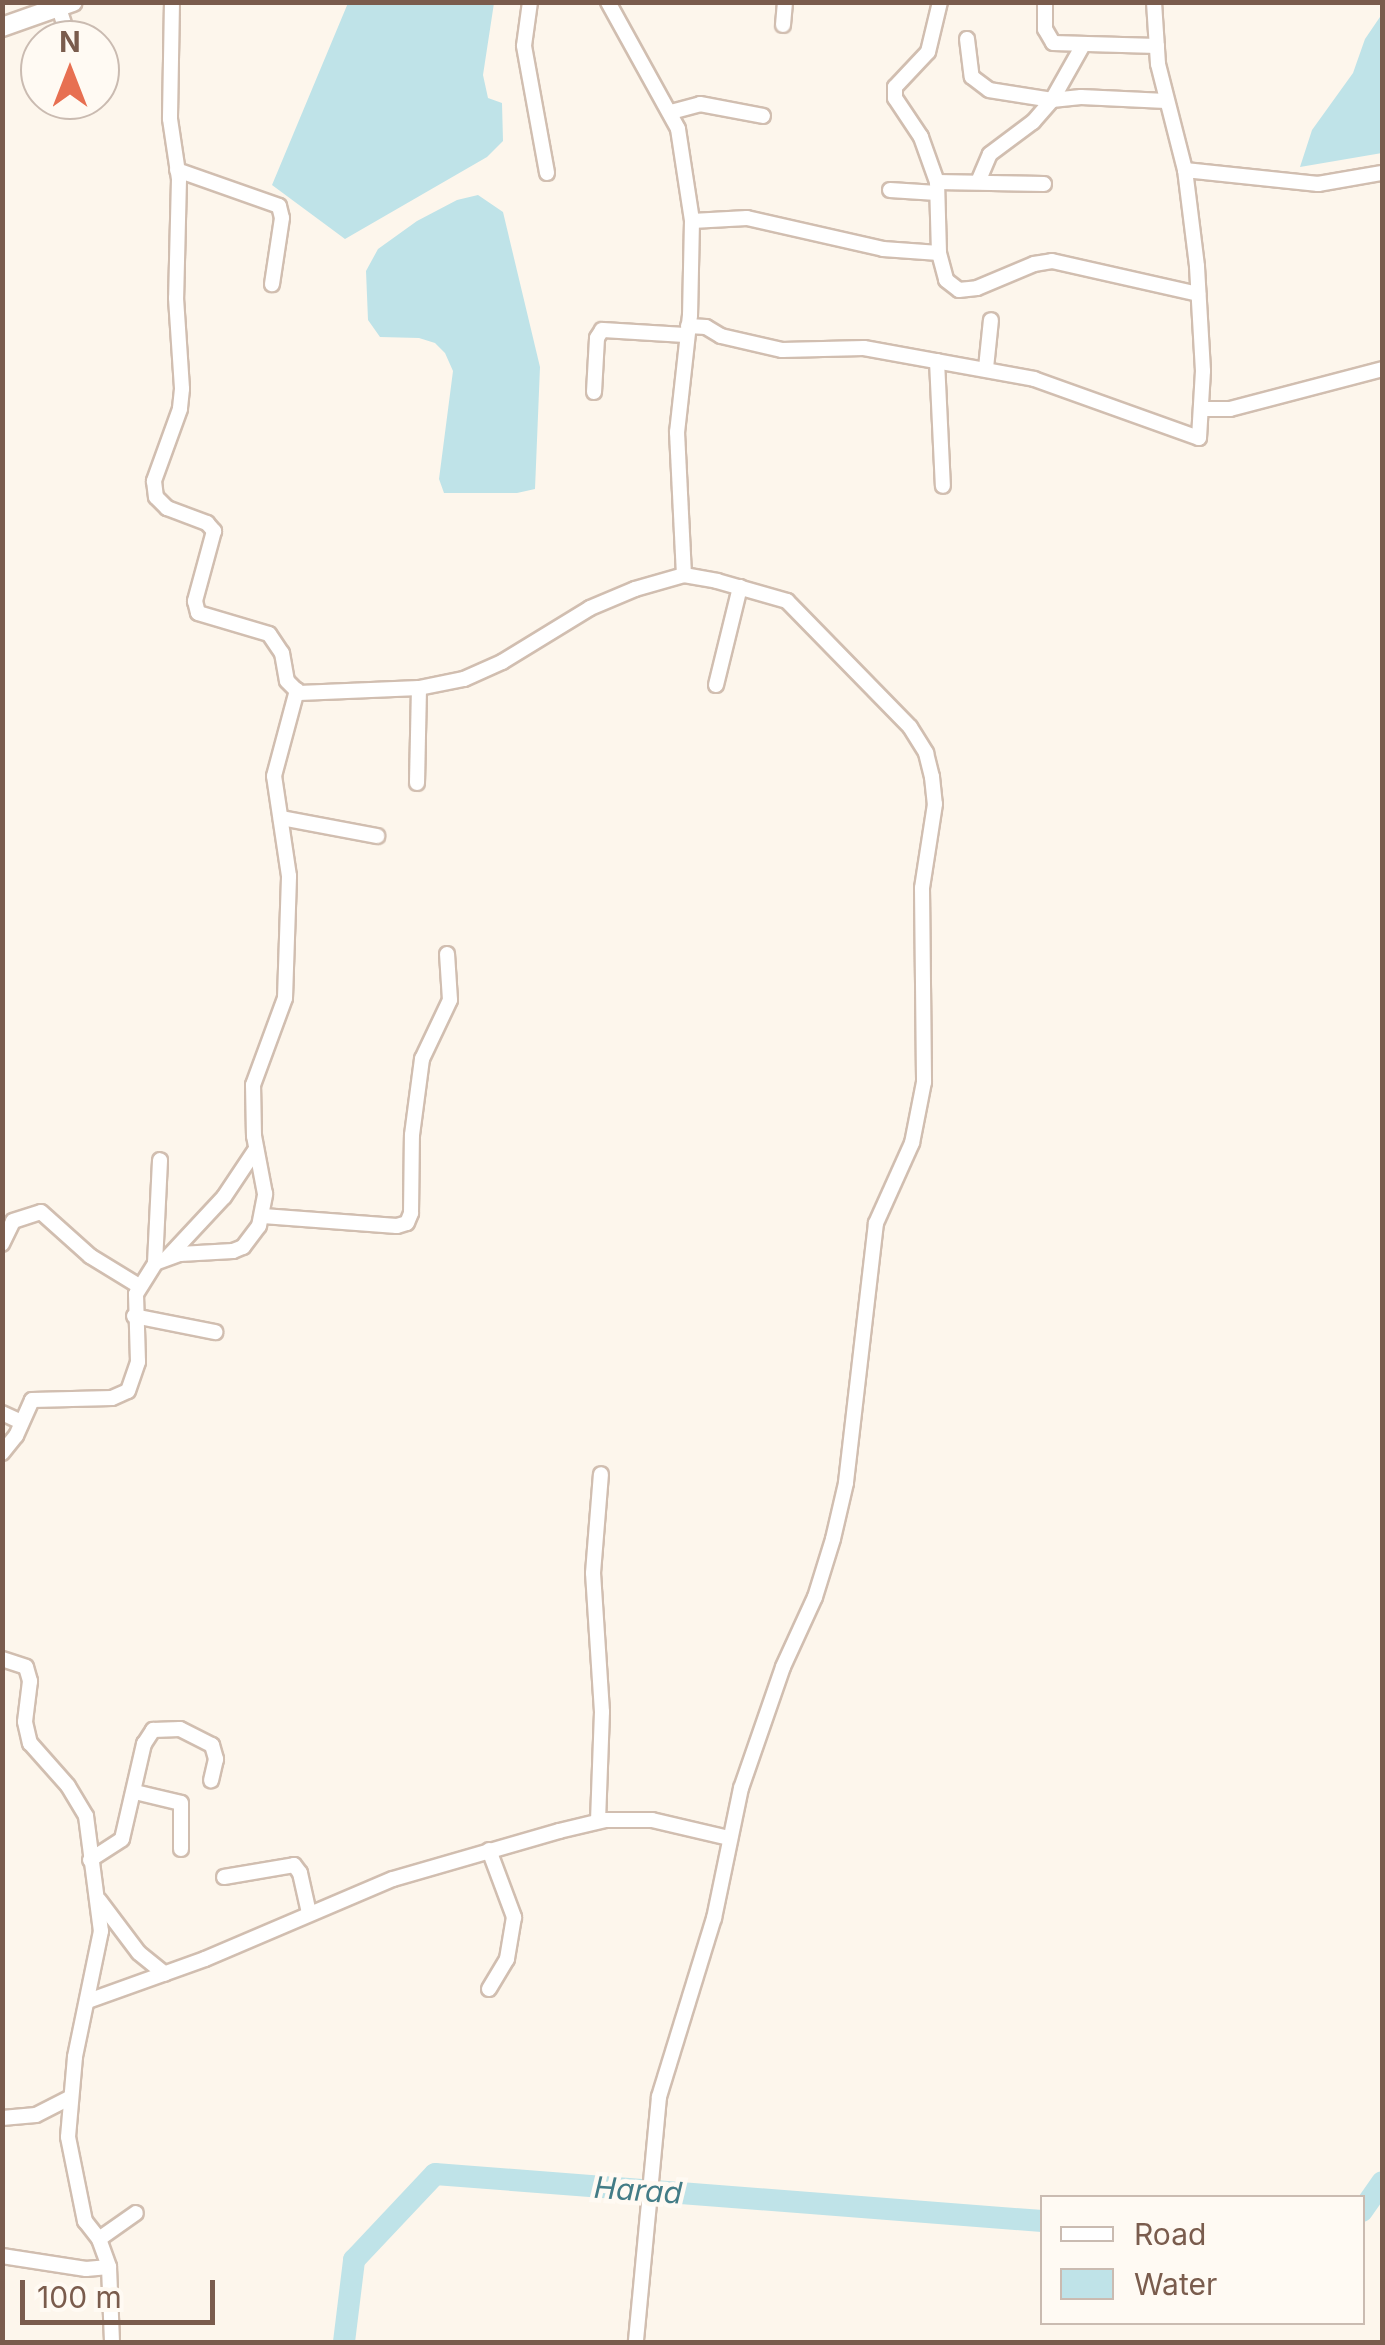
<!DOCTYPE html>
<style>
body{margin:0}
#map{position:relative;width:1385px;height:2345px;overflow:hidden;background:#fdf6ec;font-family:Inter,sans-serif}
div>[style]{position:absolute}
.water>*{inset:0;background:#bfe3e8}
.river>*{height:22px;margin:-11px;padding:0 11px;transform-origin:11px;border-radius:11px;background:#bfe3e8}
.roads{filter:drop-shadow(2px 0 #d1beb0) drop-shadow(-2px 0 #d1beb0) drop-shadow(0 2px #d1beb0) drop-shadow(0 -2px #d1beb0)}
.minor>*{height:14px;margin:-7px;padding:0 7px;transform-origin:7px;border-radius:7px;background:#fff}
.tertiary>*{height:18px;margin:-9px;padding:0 9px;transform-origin:9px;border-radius:9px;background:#fff}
span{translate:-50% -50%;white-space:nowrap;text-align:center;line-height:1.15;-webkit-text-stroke:9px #fffaf3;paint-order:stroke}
.water-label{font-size:30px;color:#437c86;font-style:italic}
.frame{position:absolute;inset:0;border:5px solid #7a5c4d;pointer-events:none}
.legend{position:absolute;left:1040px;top:2195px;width:325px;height:130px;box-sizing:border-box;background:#fffaf3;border:2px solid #cabbb1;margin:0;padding:12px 18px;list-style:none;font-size:30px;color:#7a5c4d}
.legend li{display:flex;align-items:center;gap:20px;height:50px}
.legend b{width:50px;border:2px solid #cabbb1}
.north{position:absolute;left:20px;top:20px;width:100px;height:100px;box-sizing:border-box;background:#fffaf3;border:2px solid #cabbb1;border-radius:50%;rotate:0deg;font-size:28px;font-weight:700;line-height:40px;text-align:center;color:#7a5c4d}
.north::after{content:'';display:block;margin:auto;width:35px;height:45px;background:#e76f51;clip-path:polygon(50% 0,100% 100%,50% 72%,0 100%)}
.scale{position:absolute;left:20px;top:2280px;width:195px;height:45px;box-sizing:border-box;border:5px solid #7a5c4d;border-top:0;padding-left:12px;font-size:30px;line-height:35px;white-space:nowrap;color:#7a5c4d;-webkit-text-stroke:8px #fffaf3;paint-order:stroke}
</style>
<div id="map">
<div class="water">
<div style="clip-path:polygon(348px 3px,494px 3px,483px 75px,488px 98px,502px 103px,503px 141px,487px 157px,345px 239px,272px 185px)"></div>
<div style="clip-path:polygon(1382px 14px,1382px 153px,1300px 167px,1312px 130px,1353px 73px,1365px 39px)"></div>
<div style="clip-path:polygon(478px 195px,503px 212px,540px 367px,535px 489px,517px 493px,444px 493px,439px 479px,453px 371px,445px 353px,435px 343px,419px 338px,380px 337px,368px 320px,366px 271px,378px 249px,417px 221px,457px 200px)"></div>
</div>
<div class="river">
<div style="left:1362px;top:2211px;width:35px;rotate:-55deg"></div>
<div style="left:344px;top:2342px;width:83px;rotate:-83deg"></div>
<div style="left:354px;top:2260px;width:118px;rotate:-46.7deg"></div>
<div style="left:435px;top:2174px;width:609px;rotate:4.43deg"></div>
</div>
<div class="roads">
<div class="minor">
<div style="left:57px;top:2px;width:40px;rotate:72deg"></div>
<div style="left:172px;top:2px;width:117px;rotate:91deg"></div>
<div style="left:170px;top:119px;width:61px;rotate:81.5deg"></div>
<div style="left:179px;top:179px;width:119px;rotate:91.4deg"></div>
<div style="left:176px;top:298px;width:91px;rotate:86.2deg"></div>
<div style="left:182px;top:389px;width:20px;rotate:96deg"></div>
<div style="left:180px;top:409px;width:77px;rotate:109.9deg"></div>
<div style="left:154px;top:481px;width:16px;rotate:83deg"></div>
<div style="left:156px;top:497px;width:16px;rotate:45deg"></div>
<div style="left:167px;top:508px;width:43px;rotate:20.6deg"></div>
<div style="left:207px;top:523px;width:11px;rotate:49deg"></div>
<div style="left:214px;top:531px;width:73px;rotate:105.2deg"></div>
<div style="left:195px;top:601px;width:12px;rotate:76deg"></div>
<div style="left:198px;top:613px;width:74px;rotate:16.5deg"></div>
<div style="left:269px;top:634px;width:23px;rotate:56deg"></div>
<div style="left:282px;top:653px;width:28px;rotate:80deg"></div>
<div style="left:287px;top:681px;width:17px;rotate:45deg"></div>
<div style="left:299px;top:693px;width:120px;rotate:-2.4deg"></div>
<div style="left:419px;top:688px;width:46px;rotate:-11.3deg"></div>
<div style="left:464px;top:679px;width:42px;rotate:-24.1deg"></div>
<div style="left:502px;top:662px;width:103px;rotate:-31.5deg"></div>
<div style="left:590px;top:608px;width:49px;rotate:-22.9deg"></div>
<div style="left:635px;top:589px;width:51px;rotate:-15.9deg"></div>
<div style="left:684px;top:575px;width:34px;rotate:10deg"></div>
<div style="left:717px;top:581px;width:73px;rotate:15.9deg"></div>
<div style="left:787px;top:601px;width:176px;rotate:45.7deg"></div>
<div style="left:910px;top:727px;width:31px;rotate:58deg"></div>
<div style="left:926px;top:753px;width:25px;rotate:76deg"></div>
<div style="left:932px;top:777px;width:27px;rotate:84deg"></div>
<div style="left:935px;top:804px;width:85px;rotate:98.8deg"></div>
<div style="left:922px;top:888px;width:194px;rotate:89.4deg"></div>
<div style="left:924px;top:1082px;width:62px;rotate:101.1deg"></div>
<div style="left:912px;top:1143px;width:88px;rotate:114.2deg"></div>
<div style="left:876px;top:1223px;width:262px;rotate:96.6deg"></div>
<div style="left:846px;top:1483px;width:57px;rotate:103.1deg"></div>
<div style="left:833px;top:1539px;width:61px;rotate:107.2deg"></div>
<div style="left:815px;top:1597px;width:77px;rotate:114.6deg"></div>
<div style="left:783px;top:1667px;width:128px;rotate:109.1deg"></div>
<div style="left:741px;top:1788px;width:133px;rotate:101.7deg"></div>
<div style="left:714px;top:1918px;width:187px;rotate:107.1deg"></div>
<div style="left:659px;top:2097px;width:246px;rotate:95.4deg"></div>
<div style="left:530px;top:2px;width:44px;rotate:97.8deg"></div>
<div style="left:524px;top:46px;width:129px;rotate:79.7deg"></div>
<div style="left:608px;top:2px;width:145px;rotate:61.1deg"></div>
<div style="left:678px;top:129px;width:93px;rotate:81.3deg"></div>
<div style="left:692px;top:221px;width:94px;rotate:91.2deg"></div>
<div style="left:690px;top:315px;width:118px;rotate:96.3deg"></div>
<div style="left:677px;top:432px;width:143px;rotate:87.2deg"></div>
<div style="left:1045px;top:2px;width:27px;rotate:90deg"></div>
<div style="left:1045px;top:29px;width:16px;rotate:60deg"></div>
<div style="left:1053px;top:43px;width:104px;rotate:1.7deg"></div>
<div style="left:783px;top:25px;width:23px;rotate:-85deg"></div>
<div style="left:967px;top:39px;width:38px;rotate:83deg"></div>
<div style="left:972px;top:77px;width:21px;rotate:37deg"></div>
<div style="left:989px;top:90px;width:64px;rotate:9deg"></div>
<div style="left:1052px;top:100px;width:29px;rotate:-6deg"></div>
<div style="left:1081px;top:97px;width:85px;rotate:2.7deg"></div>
<div style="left:671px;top:112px;width:30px;rotate:-15deg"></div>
<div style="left:700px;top:104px;width:64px;rotate:10.8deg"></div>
<div style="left:177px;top:170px;width:108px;rotate:19.4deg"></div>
<div style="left:279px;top:206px;width:12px;rotate:76deg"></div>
<div style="left:282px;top:218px;width:67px;rotate:98.6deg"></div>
<div style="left:1185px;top:170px;width:134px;rotate:6deg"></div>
<div style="left:1318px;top:184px;width:65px;rotate:-9.8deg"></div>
<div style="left:937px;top:182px;width:107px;rotate:1.1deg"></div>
<div style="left:978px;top:182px;width:30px;rotate:-67deg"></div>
<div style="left:990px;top:154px;width:54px;rotate:-36.7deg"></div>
<div style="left:1033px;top:122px;width:29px;rotate:-49deg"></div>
<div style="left:1052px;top:100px;width:63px;rotate:-60.6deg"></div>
<div style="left:890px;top:190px;width:47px;rotate:3.7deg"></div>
<div style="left:692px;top:221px;width:55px;rotate:-3.1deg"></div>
<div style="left:747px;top:218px;width:139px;rotate:12.8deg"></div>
<div style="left:883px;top:249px;width:56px;rotate:4.1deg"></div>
<div style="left:939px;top:253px;width:71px;rotate:-91.6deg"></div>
<div style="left:937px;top:182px;width:48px;rotate:-109.6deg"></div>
<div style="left:921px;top:137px;width:47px;rotate:-123.7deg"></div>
<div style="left:895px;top:98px;width:11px;rotate:-90deg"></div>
<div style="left:895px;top:87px;width:48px;rotate:-46.7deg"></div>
<div style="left:928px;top:52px;width:51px;rotate:-76.5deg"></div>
<div style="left:939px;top:253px;width:28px;rotate:75deg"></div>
<div style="left:946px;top:280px;width:16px;rotate:38deg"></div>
<div style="left:959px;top:290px;width:18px;rotate:-6deg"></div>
<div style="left:977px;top:288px;width:62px;rotate:-22.8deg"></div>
<div style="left:1034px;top:264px;width:18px;rotate:-9deg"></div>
<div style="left:1052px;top:261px;width:150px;rotate:12.7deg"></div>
<div style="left:688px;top:326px;width:18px;rotate:3deg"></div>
<div style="left:706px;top:327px;width:17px;rotate:31deg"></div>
<div style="left:721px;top:336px;width:63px;rotate:12.9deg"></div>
<div style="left:782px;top:350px;width:82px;rotate:-1.4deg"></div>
<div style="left:864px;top:348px;width:173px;rotate:10.3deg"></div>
<div style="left:1034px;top:379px;width:175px;rotate:19.7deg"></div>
<div style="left:1199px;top:438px;width:67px;rotate:-86.6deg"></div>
<div style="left:1203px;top:371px;width:105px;rotate:-93.3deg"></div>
<div style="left:1197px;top:266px;width:97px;rotate:-97.1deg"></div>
<div style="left:1185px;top:170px;width:109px;rotate:-104.3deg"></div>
<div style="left:1158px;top:64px;width:62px;rotate:-93.7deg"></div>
<div style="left:937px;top:361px;width:125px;rotate:87.3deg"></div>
<div style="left:986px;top:368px;width:48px;rotate:-84.1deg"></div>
<div style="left:594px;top:392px;width:54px;rotate:-86.8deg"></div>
<div style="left:597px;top:338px;width:9px;rotate:-58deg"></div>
<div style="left:602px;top:330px;width:84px;rotate:3.4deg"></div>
<div style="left:1201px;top:409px;width:29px"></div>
<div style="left:1230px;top:409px;width:157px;rotate:-14.7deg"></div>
<div style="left:716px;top:685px;width:101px;rotate:-76.2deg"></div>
<div style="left:417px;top:783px;width:95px;rotate:-88.8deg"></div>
<div style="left:281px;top:818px;width:98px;rotate:10.6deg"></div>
<div style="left:263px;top:1216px;width:134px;rotate:4.3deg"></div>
<div style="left:397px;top:1226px;width:10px;rotate:-17deg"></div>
<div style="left:407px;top:1223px;width:11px;rotate:-68deg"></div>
<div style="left:411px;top:1213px;width:78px;rotate:-89.3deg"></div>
<div style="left:412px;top:1135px;width:77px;rotate:-82.5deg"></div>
<div style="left:422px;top:1059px;width:65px;rotate:-64.6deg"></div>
<div style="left:450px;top:1000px;width:46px;rotate:-93.7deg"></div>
<div style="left:2px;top:1244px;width:25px;rotate:-64deg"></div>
<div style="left:13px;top:1221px;width:29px;rotate:-18deg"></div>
<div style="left:41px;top:1212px;width:66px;rotate:41.9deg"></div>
<div style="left:90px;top:1256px;width:57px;rotate:31.5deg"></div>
<div style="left:168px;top:1257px;width:82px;rotate:-47deg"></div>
<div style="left:224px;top:1197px;width:58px;rotate:-56.3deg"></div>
<div style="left:155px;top:1263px;width:103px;rotate:-87.2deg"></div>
<div style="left:134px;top:1316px;width:83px;rotate:11.2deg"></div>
<div style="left:2px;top:1413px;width:21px;rotate:25deg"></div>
<div style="left:2px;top:1453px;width:22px;rotate:-51deg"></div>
<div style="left:16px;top:1436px;width:39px;rotate:-66deg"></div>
<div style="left:32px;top:1400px;width:80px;rotate:-1.4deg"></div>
<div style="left:112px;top:1398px;width:17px;rotate:-24deg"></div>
<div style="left:128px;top:1391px;width:31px;rotate:-71deg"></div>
<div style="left:138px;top:1362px;width:68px;rotate:-91.7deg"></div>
<div style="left:136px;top:1294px;width:36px;rotate:-58deg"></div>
<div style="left:155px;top:1263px;width:27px;rotate:-20deg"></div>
<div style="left:180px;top:1254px;width:53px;rotate:-3.2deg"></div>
<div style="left:233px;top:1251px;width:11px;rotate:-22deg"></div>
<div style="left:243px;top:1247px;width:26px;rotate:-53deg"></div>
<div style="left:259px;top:1226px;width:33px;rotate:-79deg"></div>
<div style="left:265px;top:1194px;width:59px;rotate:-100.7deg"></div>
<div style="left:254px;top:1136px;width:51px;rotate:-91.1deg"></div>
<div style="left:253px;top:1085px;width:93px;rotate:-69.8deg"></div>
<div style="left:285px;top:998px;width:122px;rotate:-88.1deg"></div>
<div style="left:289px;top:876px;width:101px;rotate:-98.5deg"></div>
<div style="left:274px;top:776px;width:89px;rotate:-75deg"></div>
<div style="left:2px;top:1659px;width:25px;rotate:18deg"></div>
<div style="left:26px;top:1667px;width:15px;rotate:74deg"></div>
<div style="left:30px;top:1681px;width:41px;rotate:97deg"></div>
<div style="left:25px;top:1722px;width:22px;rotate:77deg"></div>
<div style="left:30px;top:1743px;width:57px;rotate:48.5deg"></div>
<div style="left:68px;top:1786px;width:35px;rotate:59deg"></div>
<div style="left:86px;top:1816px;width:116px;rotate:82.6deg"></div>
<div style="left:101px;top:1931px;width:129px;rotate:101.7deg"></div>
<div style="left:75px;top:2057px;width:80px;rotate:95deg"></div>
<div style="left:68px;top:2137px;width:86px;rotate:78.6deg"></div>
<div style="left:85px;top:2221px;width:23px;rotate:52deg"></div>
<div style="left:99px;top:2239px;width:30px;rotate:70deg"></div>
<div style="left:109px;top:2267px;width:75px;rotate:87.7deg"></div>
<div style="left:135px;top:1792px;width:47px;rotate:13.4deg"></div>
<div style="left:181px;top:1803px;width:46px;rotate:90deg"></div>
<div style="left:598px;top:1821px;width:109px;rotate:-87.9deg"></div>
<div style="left:602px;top:1712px;width:139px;rotate:-93.7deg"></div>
<div style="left:593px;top:1573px;width:99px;rotate:-85.4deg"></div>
<div style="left:489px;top:1850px;width:72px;rotate:69.5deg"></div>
<div style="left:514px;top:1917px;width:43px;rotate:99.5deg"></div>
<div style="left:507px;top:1959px;width:35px;rotate:121deg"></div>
<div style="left:90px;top:1860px;width:38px;rotate:-33deg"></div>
<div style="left:122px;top:1839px;width:98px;rotate:-77deg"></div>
<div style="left:144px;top:1744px;width:17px;rotate:-57deg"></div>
<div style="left:153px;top:1730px;width:27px;rotate:-2deg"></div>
<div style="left:180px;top:1729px;width:36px;rotate:27deg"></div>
<div style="left:212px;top:1745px;width:15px;rotate:74deg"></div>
<div style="left:216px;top:1759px;width:22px;rotate:103deg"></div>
<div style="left:224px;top:1877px;width:71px;rotate:-9.7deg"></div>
<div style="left:294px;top:1865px;width:10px;rotate:53deg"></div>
<div style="left:300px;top:1873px;width:41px;rotate:77.3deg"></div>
<div style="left:99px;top:1900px;width:66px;rotate:53deg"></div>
<div style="left:139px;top:1953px;width:33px;rotate:39deg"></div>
<div style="left:88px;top:2001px;width:124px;rotate:-19.7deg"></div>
<div style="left:205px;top:1959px;width:204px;rotate:-23.1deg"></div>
<div style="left:393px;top:1879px;width:173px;rotate:-16.1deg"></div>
<div style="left:559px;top:1831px;width:47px;rotate:-13.4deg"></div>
<div style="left:605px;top:1820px;width:47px"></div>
<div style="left:652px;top:1820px;width:79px;rotate:13.2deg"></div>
<div style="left:2px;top:2118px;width:34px;rotate:-5deg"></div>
<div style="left:36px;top:2115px;width:38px;rotate:-27deg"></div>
<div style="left:99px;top:2239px;width:45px;rotate:-35.1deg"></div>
<div style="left:2px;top:2256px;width:85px;rotate:8.8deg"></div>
<div style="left:86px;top:2269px;width:23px;rotate:-5deg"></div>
</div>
<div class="tertiary">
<div style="left:2px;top:27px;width:75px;rotate:-19.4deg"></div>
</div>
</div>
<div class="water-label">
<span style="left:638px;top:2190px;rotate:4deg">Harad</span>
</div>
<div class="frame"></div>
<ul class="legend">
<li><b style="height:12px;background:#fff"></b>Road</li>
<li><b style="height:28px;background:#bfe3e8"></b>Water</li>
</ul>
<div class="north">N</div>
<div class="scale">100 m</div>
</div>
